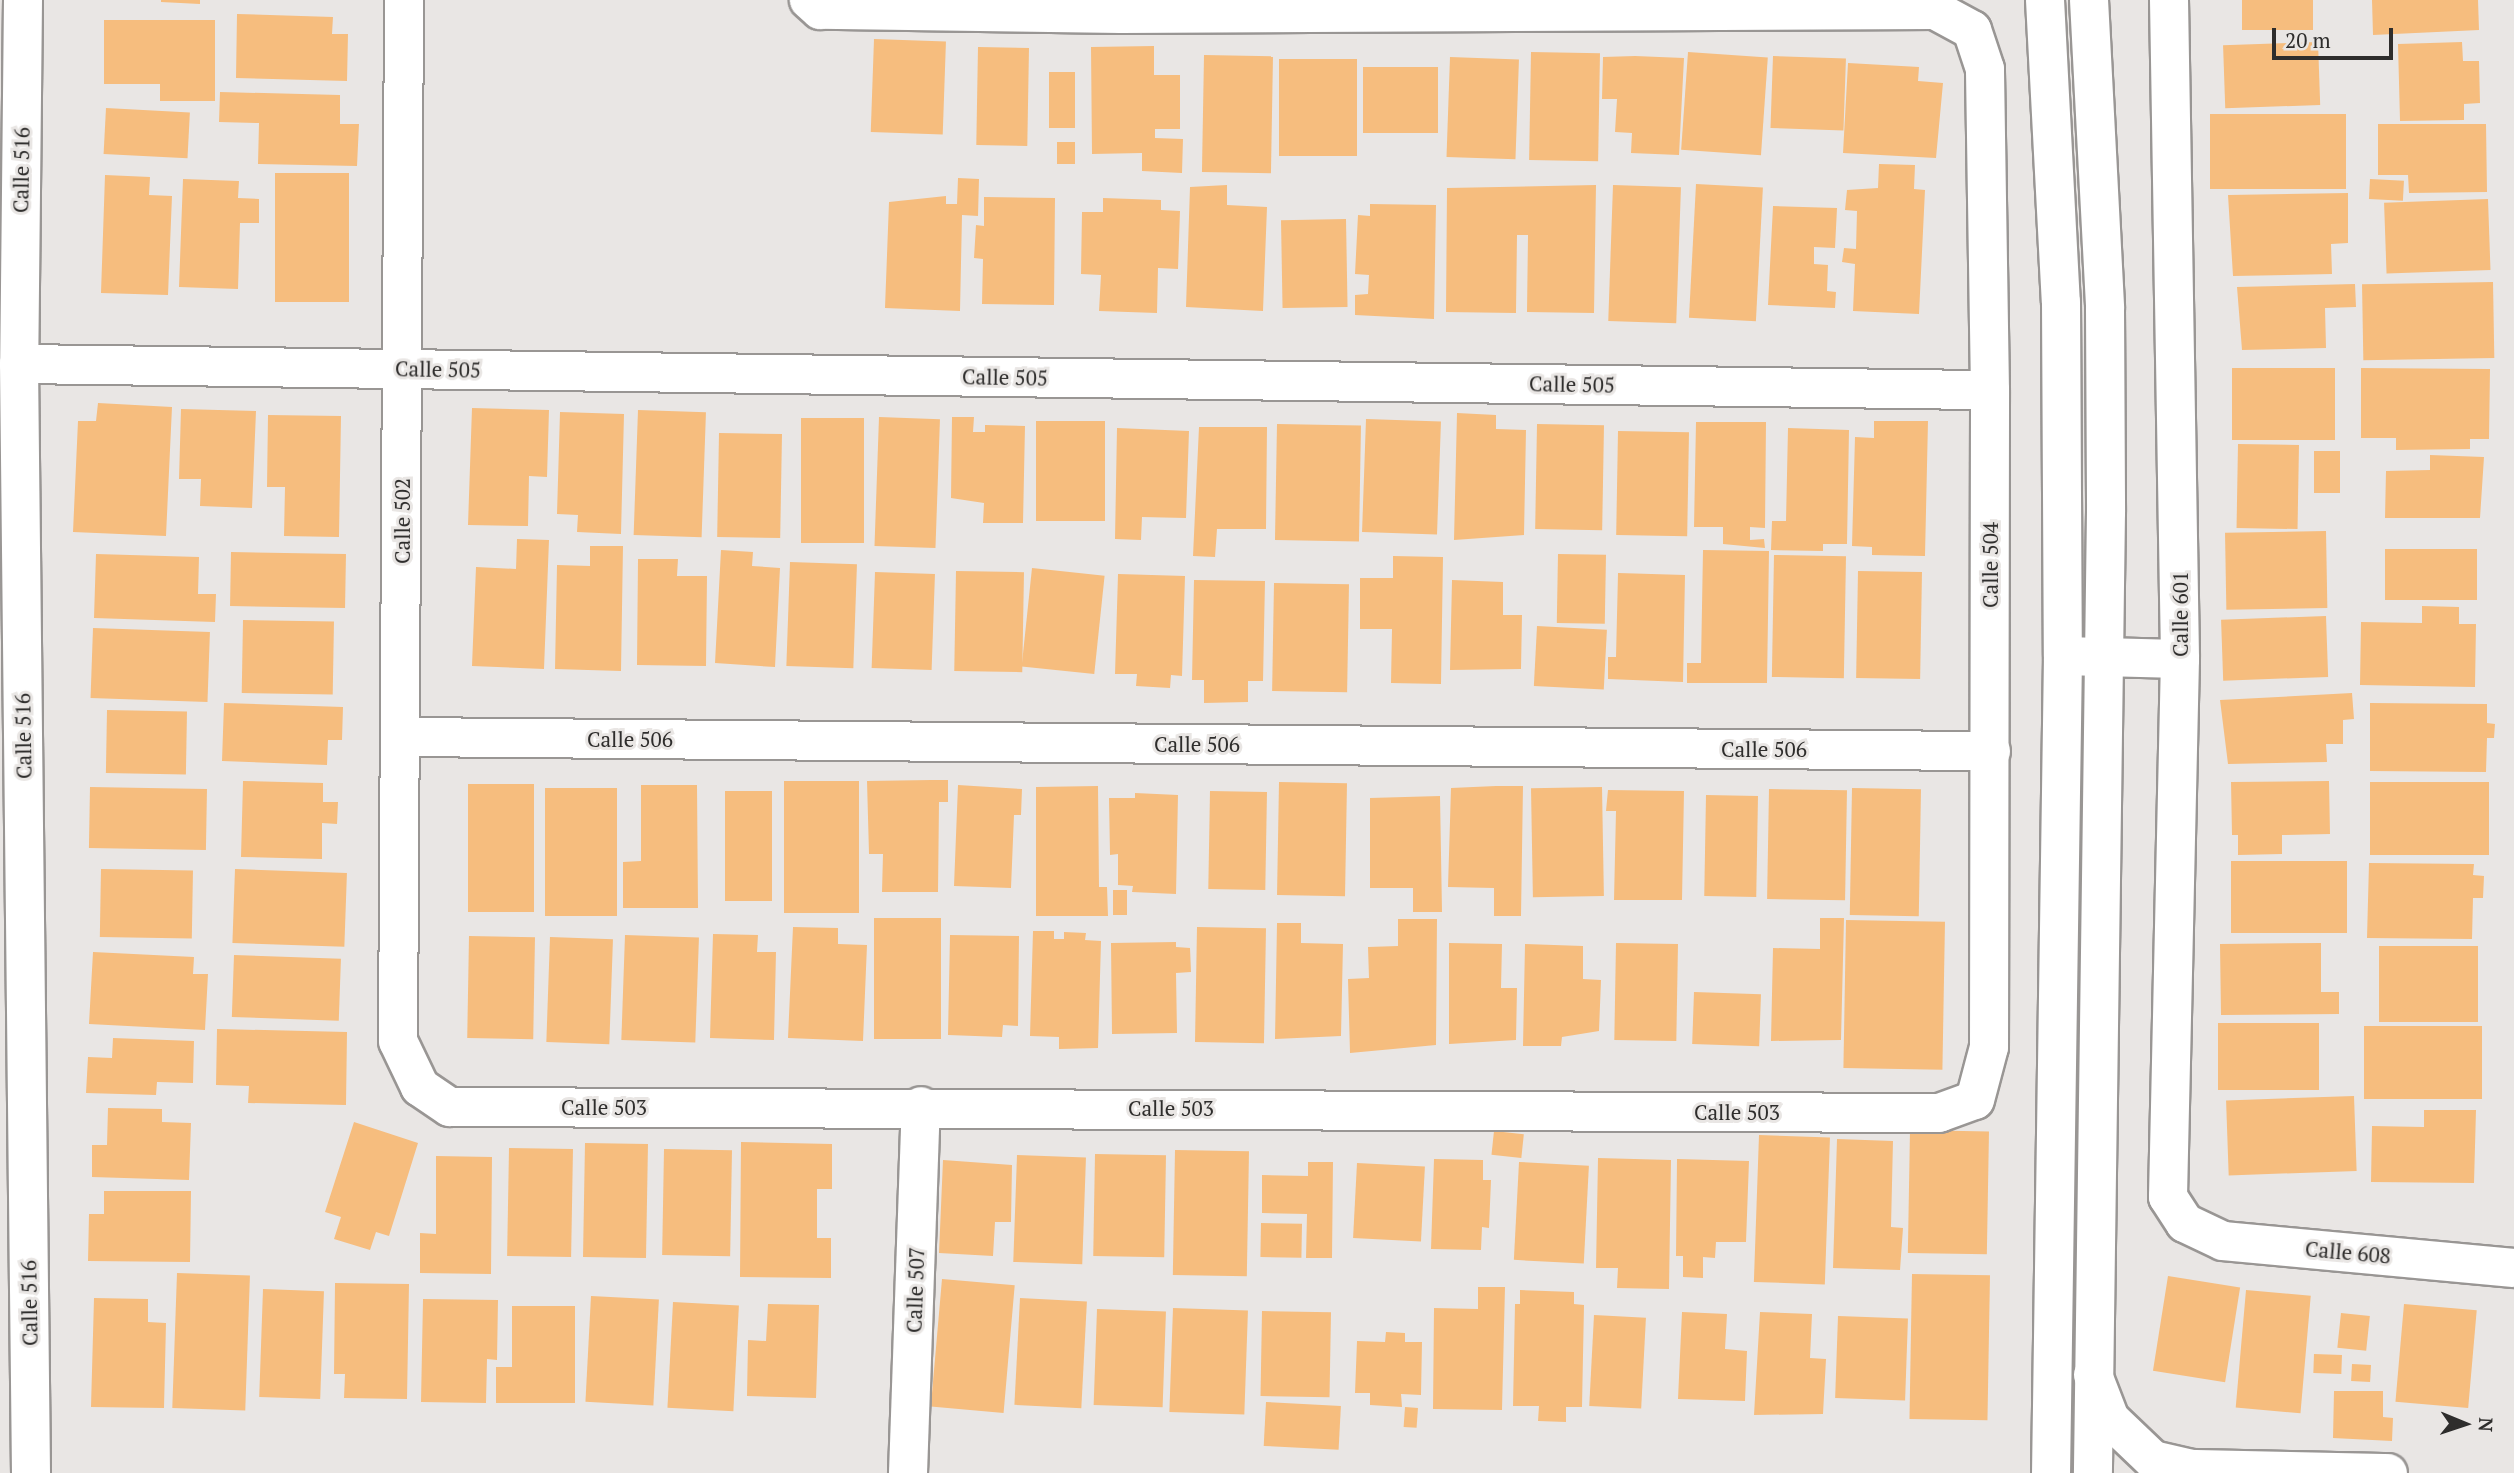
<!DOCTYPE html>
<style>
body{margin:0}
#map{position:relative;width:2514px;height:1473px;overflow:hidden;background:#e9e6e4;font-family:"PT Serif",serif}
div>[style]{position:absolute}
.building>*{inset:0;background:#f6bd7e;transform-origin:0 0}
.roads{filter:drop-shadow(2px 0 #999694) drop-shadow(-2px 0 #999694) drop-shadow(0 2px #999694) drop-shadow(0 -2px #999694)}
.minor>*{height:38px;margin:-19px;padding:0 19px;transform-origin:19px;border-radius:19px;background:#fff}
.tertiary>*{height:38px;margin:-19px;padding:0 19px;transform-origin:19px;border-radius:19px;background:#fff}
span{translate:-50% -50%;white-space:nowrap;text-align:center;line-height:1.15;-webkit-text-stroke:6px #e9e6e4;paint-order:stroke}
.street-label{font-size:21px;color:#2e2d2c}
.north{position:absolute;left:2430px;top:1389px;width:70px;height:70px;-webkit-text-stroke:5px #e9e6e4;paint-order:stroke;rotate:92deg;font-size:19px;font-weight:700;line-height:28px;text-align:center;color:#2e2d2c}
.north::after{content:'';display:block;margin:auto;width:24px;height:32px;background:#2e2d2c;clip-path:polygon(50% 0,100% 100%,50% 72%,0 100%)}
.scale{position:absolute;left:2272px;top:28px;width:121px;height:32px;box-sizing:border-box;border:4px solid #2e2d2c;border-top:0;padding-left:9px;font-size:21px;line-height:24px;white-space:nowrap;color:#2e2d2c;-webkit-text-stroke:5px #e9e6e4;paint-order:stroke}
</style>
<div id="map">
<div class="building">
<div style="clip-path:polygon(161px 0,200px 0,200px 4px,161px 2px)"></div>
<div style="left:2242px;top:0;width:71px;height:30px"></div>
<div style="clip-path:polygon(2372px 0,2478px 0,2479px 30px,2373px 35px)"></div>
<div style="clip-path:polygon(237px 14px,333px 17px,332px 34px,348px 34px,347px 81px,236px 78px)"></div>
<div style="clip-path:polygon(104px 20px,215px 20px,215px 101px,160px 101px,160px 84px,104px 84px)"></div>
<div style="left:874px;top:39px;width:72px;height:93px;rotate:2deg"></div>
<div style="left:2318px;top:42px;width:63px;height:95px;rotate:88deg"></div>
<div style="clip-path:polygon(2462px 42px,2463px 61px,2479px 61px,2480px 103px,2464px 104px,2464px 120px,2400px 121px,2398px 44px)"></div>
<div style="clip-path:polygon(1154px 46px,1154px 75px,1180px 75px,1180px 129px,1155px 129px,1155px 138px,1183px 139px,1182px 173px,1142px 171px,1142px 153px,1092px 154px,1091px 47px)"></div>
<div style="left:978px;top:47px;width:51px;height:98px;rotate:1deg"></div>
<div style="left:1531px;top:52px;width:69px;height:108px;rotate:1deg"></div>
<div style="left:1688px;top:52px;width:80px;height:98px;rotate:4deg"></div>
<div style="left:1204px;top:55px;width:69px;height:117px;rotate:1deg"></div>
<div style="clip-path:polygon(1635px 56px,1684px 58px,1679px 155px,1631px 153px,1632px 133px,1615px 132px,1617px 99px,1602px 99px,1603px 57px)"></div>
<div style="left:1773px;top:56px;width:73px;height:72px;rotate:2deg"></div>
<div style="left:1450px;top:57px;width:69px;height:100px;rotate:2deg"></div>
<div style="left:1279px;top:59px;width:78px;height:97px"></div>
<div style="clip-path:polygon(1848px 63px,1919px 67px,1918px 81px,1943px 83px,1936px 158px,1843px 153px)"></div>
<div style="left:1363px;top:67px;width:75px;height:66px"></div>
<div style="left:1049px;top:72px;width:26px;height:56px"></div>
<div style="clip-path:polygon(220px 92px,340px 95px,340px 124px,359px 124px,357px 166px,258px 164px,259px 123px,219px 122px)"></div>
<div style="left:106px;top:108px;width:84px;height:46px;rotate:3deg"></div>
<div style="left:2346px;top:114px;width:75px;height:136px;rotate:90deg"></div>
<div style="clip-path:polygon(2378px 124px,2486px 124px,2487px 192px,2409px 193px,2408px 175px,2378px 175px)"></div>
<div style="left:1075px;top:142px;width:22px;height:18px;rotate:90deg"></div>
<div style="clip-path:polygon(1879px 164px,1915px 165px,1914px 189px,1925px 190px,1919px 314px,1853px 311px,1855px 264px,1842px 262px,1844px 248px,1856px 249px,1857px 211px,1845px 210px,1847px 190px,1878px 188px)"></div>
<div style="left:349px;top:173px;width:129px;height:74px;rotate:90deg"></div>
<div style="clip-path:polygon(105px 175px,150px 177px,149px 195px,172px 196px,168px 295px,101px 293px)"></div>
<div style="clip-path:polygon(958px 178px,979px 179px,978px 216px,962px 215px,960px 311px,885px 308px,889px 202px,946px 196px,946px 204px,957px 204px)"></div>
<div style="clip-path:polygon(183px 179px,239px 181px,238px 198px,259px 199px,259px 223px,240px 223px,238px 289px,179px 287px)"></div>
<div style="left:2370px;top:179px;width:34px;height:20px;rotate:3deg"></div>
<div style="left:1696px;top:184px;width:67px;height:134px;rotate:3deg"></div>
<div style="clip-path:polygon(1227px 185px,1227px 205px,1267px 207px,1263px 311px,1186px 307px,1190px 187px)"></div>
<div style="clip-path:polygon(1596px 185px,1594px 313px,1527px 312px,1528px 235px,1517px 235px,1516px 313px,1446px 312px,1447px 188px)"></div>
<div style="left:1613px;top:185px;width:68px;height:136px;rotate:2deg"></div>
<div style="clip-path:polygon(2348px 193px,2348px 243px,2331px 244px,2332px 274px,2233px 276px,2228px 195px)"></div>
<div style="clip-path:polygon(984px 197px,1055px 198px,1054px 305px,982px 304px,983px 259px,974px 258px,976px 225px,984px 226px)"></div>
<div style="clip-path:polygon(1103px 198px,1161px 200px,1161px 210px,1180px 211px,1178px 269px,1158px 268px,1157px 313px,1099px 311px,1101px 275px,1081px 274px,1082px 212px,1103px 212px)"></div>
<div style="left:2488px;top:199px;width:71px;height:104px;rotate:88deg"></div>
<div style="clip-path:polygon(1370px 204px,1436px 205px,1434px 319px,1355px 315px,1355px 295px,1368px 294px,1369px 275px,1355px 274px,1358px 215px,1370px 216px)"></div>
<div style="clip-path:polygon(1773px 206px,1837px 208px,1835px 248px,1814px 247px,1814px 264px,1828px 265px,1827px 291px,1836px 292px,1835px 308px,1768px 305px)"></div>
<div style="left:1346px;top:219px;width:88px;height:65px;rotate:89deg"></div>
<div style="left:2493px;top:282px;width:76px;height:131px;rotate:89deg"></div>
<div style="clip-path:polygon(2355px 284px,2356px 307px,2325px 308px,2326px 348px,2242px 350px,2237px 287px)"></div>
<div style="left:2335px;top:368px;width:72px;height:103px;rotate:90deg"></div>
<div style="clip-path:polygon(2361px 368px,2490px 369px,2489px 439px,2470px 439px,2470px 449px,2396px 450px,2396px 438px,2361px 438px)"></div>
<div style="clip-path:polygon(98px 403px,172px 407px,166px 536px,73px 532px,78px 421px,96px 421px)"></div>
<div style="clip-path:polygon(472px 408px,549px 410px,547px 477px,529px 476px,528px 526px,468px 525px)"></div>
<div style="clip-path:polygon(181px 409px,256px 411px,252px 508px,200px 506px,201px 479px,179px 479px)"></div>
<div style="left:638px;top:410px;width:68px;height:125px;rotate:2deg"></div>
<div style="clip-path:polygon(560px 412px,624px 414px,621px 534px,577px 532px,578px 515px,557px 514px)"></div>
<div style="clip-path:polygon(1457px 413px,1496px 415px,1496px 429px,1526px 430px,1524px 535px,1454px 540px)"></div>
<div style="clip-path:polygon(268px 415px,341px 416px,339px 537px,284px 536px,285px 487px,267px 487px)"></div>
<div style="left:879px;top:417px;width:61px;height:129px;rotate:2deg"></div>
<div style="clip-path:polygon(952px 417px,974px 417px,973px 432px,985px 432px,985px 425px,1025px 426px,1023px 523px,983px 523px,984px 503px,951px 498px)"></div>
<div style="left:801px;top:418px;width:63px;height:125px"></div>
<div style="left:1366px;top:419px;width:75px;height:113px;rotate:2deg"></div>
<div style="left:1036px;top:421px;width:69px;height:100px"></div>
<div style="clip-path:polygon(1874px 421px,1928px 421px,1925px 556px,1872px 555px,1872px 547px,1852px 546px,1855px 437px,1874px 438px)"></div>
<div style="clip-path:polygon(1696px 422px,1766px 422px,1765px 528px,1750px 527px,1750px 540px,1764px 539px,1765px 548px,1723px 544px,1723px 527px,1694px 527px)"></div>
<div style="left:1277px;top:424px;width:84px;height:116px;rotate:1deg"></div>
<div style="left:1537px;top:424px;width:67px;height:105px;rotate:1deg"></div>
<div style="clip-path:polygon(1199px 427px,1267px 427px,1266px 529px,1217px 529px,1215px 557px,1193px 556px)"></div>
<div style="clip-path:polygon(1117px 428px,1189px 431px,1186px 518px,1142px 517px,1141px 540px,1115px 539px)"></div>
<div style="clip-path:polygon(1788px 428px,1849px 430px,1847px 544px,1823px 544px,1823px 551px,1771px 550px,1772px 521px,1786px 521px)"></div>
<div style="left:1618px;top:431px;width:71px;height:104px;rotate:1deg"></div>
<div style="left:719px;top:433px;width:63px;height:104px;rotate:1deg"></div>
<div style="left:2238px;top:444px;width:61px;height:84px;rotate:1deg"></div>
<div style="left:2314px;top:451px;width:26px;height:42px"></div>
<div style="clip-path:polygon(2430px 455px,2484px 457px,2480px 518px,2385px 518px,2386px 471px,2430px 470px)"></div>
<div style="left:2326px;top:531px;width:77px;height:101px;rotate:89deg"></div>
<div style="clip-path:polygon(517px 539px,549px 540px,544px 669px,472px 666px,476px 567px,516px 569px)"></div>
<div style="clip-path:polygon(590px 546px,623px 546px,621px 671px,555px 669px,557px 565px,590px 566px)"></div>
<div style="left:2385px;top:549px;width:92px;height:51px"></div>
<div style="clip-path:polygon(721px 550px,753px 552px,752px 566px,780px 568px,775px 667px,715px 663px)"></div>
<div style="clip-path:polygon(1703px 550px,1769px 551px,1767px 683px,1687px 683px,1687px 663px,1701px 663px)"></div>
<div style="left:231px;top:552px;width:115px;height:54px;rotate:1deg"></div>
<div style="clip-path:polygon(96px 554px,199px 557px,198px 594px,216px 594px,215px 622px,94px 618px)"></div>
<div style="left:1558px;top:554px;width:48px;height:69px;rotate:1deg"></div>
<div style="left:1774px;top:555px;width:72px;height:122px;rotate:1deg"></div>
<div style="clip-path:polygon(1393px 556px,1443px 557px,1441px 684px,1391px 683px,1392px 629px,1360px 629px,1360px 578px,1393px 578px)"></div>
<div style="clip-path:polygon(638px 559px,678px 559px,677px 576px,707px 576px,706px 666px,637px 665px)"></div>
<div style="left:790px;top:562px;width:67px;height:104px;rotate:2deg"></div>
<div style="left:1032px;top:568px;width:73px;height:99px;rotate:6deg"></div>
<div style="left:956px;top:571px;width:68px;height:100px;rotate:1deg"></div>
<div style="left:1858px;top:571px;width:64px;height:107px;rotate:1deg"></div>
<div style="left:875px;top:572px;width:60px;height:96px;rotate:2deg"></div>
<div style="clip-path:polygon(1618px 573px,1685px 575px,1683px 682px,1608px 679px,1608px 657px,1616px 657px)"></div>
<div style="clip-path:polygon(1118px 574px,1185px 576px,1182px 676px,1171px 675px,1170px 688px,1136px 686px,1137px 674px,1115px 674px)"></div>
<div style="clip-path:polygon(1194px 580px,1265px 581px,1263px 681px,1248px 681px,1248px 702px,1204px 703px,1204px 680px,1192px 680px)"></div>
<div style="clip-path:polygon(1452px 580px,1503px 582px,1503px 615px,1522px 615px,1521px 669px,1450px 670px)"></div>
<div style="left:1274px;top:583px;width:75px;height:108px;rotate:1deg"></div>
<div style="clip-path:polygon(2422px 606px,2459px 607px,2459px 624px,2476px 624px,2475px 687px,2360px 685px,2361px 622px,2422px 623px)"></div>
<div style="left:2326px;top:616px;width:61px;height:105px;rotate:88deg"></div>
<div style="left:243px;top:620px;width:91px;height:73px;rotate:1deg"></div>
<div style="left:1537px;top:626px;width:70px;height:60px;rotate:3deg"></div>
<div style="left:93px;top:628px;width:117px;height:70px;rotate:2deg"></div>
<div style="clip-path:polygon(2352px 693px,2354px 719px,2343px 720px,2343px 744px,2326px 744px,2327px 762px,2228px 764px,2220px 700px)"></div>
<div style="clip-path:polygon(224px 703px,343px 707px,342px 740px,328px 740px,327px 765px,222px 761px)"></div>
<div style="clip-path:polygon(2370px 703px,2487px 704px,2487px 723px,2495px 724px,2494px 738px,2487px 738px,2486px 772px,2370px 771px)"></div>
<div style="left:107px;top:710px;width:80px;height:63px;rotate:1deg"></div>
<div style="clip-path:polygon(931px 780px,948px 780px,948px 802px,939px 802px,938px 892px,882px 892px,883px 854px,869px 854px,867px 781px)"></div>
<div style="clip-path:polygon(243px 781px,323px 783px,323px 802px,338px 802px,337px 824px,322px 823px,322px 859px,241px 857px)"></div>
<div style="left:859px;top:781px;width:132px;height:75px;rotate:90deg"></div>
<div style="clip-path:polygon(2329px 781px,2330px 834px,2282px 835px,2282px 854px,2238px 855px,2238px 835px,2232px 835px,2231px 782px)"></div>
<div style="left:1279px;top:782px;width:68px;height:113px;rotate:1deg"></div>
<div style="left:2370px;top:782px;width:119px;height:73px"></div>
<div style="left:468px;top:784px;width:66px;height:128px"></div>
<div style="clip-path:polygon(641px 785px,697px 785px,698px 908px,623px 908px,623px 862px,641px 861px)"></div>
<div style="clip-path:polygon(958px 785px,1022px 789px,1021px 815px,1014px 815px,1011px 888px,954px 886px)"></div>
<div style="clip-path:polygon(1098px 786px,1099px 887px,1107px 887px,1108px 916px,1036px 916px,1036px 787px)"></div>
<div style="clip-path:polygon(1496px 786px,1523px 786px,1521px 916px,1494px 916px,1494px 888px,1448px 887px,1451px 788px)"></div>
<div style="left:90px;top:787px;width:117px;height:61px;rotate:1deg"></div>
<div style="left:1602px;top:787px;width:109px;height:71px;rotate:89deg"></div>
<div style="left:545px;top:788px;width:72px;height:128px"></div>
<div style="left:1852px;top:788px;width:69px;height:127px;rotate:1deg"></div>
<div style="left:1769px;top:789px;width:78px;height:110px;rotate:1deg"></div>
<div style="clip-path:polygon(1608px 790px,1684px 791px,1682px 900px,1614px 900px,1616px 811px,1606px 811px)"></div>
<div style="left:725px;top:791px;width:47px;height:110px"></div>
<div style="left:1210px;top:791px;width:57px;height:98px;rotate:1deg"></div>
<div style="clip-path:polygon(1135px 793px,1178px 795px,1176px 894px,1132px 892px,1133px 886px,1118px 885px,1118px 854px,1110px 855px,1109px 798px,1135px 798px)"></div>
<div style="left:1706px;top:795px;width:52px;height:101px;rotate:1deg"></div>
<div style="clip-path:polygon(1440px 796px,1442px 912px,1413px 912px,1413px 888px,1370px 888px,1370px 798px)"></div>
<div style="left:2347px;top:861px;width:72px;height:116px;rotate:90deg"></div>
<div style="clip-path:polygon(2369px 863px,2474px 864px,2473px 875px,2484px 876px,2483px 898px,2473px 898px,2472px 939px,2367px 938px)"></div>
<div style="left:101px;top:869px;width:92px;height:68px;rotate:1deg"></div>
<div style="left:235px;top:869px;width:112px;height:74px;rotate:2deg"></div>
<div style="left:1113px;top:890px;width:14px;height:25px"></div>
<div style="left:874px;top:918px;width:67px;height:121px"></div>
<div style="clip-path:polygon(1820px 918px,1844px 918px,1841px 1040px,1771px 1041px,1773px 948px,1820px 949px)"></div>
<div style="clip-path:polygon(1398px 919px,1437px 919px,1436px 1045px,1350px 1053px,1348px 979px,1369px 978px,1368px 947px,1398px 946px)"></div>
<div style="left:1846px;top:920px;width:99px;height:148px;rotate:1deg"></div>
<div style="clip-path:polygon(1277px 923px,1301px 923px,1301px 943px,1343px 944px,1341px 1036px,1275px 1039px)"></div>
<div style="clip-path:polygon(793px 927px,838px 928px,838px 944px,867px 945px,863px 1041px,788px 1038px)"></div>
<div style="left:1197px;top:927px;width:69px;height:115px;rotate:1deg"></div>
<div style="clip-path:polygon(1033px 931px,1054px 931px,1054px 939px,1064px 939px,1064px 932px,1086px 933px,1085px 940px,1101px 941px,1098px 1048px,1059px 1049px,1059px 1037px,1030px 1036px)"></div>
<div style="clip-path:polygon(713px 934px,758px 935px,757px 952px,776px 952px,774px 1040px,710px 1038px)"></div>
<div style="left:625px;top:935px;width:74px;height:105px;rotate:2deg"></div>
<div style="clip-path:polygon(950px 935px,1019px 936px,1018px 1026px,1003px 1025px,1002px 1037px,948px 1035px)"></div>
<div style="left:469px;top:936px;width:66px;height:102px;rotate:1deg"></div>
<div style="left:550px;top:937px;width:63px;height:105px;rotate:2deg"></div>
<div style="clip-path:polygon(1176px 942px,1176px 947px,1190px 948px,1191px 972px,1176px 973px,1177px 1033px,1112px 1034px,1111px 943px)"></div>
<div style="clip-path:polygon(1449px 943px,1502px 944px,1501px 988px,1517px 988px,1516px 1040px,1449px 1044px)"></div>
<div style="left:1616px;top:943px;width:62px;height:97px;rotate:1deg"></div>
<div style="clip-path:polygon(2321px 943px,2321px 992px,2339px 992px,2339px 1014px,2221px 1015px,2220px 944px)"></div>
<div style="clip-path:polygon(1525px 944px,1583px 946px,1583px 979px,1601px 980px,1599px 1031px,1562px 1037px,1561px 1046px,1523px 1046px)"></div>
<div style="left:2379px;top:946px;width:99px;height:76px"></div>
<div style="clip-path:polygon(93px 952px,194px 957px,193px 974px,208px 974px,205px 1030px,89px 1024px)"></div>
<div style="left:234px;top:955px;width:107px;height:62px;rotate:2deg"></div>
<div style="left:1694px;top:992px;width:67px;height:52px;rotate:2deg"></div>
<div style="left:2218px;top:1023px;width:101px;height:67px"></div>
<div style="left:2364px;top:1026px;width:118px;height:73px"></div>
<div style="clip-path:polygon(217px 1029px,347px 1032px,346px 1105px,248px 1103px,249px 1086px,216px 1085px)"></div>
<div style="clip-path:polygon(113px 1038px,194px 1041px,193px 1083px,157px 1082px,156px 1095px,86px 1093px,88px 1057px,112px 1058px)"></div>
<div style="left:2354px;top:1096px;width:75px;height:128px;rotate:88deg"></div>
<div style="clip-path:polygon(108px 1108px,162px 1109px,162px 1122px,191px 1123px,189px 1180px,92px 1177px,92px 1145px,107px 1145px)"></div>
<div style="clip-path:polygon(2424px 1110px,2476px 1110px,2474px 1183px,2371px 1182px,2372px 1126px,2424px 1127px)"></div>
<div style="clip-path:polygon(354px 1122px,418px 1143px,389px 1236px,376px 1232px,370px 1250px,334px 1239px,341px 1217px,325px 1212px)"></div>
<div style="left:1910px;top:1130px;width:79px;height:123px;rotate:1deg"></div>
<div style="left:1494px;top:1131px;width:30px;height:24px;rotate:6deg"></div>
<div style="left:1759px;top:1135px;width:71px;height:147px;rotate:2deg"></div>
<div style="clip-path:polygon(1837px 1139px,1893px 1141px,1891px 1227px,1903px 1228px,1900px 1270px,1833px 1268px)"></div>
<div style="clip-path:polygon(741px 1142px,832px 1144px,832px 1189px,817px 1189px,817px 1238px,831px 1238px,831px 1278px,740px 1277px)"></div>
<div style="left:585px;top:1143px;width:63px;height:114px;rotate:1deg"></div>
<div style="left:509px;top:1148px;width:64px;height:108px;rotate:1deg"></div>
<div style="left:664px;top:1149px;width:68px;height:106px;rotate:1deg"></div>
<div style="left:1175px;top:1150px;width:74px;height:125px;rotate:1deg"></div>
<div style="left:1095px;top:1154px;width:71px;height:102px;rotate:1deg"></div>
<div style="left:1017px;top:1155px;width:69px;height:107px;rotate:2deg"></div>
<div style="clip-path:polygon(436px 1156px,492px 1157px,491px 1274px,420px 1273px,420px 1233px,436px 1234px)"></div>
<div style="clip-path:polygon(1598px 1158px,1671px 1160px,1669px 1289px,1617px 1288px,1618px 1268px,1596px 1268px)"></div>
<div style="clip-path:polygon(1434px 1159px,1483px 1160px,1483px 1180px,1491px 1180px,1489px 1228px,1482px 1227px,1481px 1250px,1431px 1249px)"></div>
<div style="clip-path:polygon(1677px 1159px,1749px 1161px,1746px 1242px,1716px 1242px,1715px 1258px,1703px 1257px,1703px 1278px,1683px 1277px,1683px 1256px,1676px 1256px)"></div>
<div style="clip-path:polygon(943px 1160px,1012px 1165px,1011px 1222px,995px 1222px,993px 1256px,939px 1253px)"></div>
<div style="clip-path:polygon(1308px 1162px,1333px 1162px,1332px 1258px,1306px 1258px,1307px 1214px,1262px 1213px,1262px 1175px,1308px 1176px)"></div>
<div style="left:1519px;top:1162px;width:70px;height:98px;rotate:3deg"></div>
<div style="left:1357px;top:1163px;width:68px;height:75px;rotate:3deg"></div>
<div style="clip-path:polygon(104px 1191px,191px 1191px,190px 1262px,88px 1261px,89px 1214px,104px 1214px)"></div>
<div style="left:1261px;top:1223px;width:41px;height:34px;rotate:1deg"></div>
<div style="left:177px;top:1273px;width:73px;height:135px;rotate:2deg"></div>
<div style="left:1912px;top:1274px;width:78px;height:145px;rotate:1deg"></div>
<div style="left:2168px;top:1276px;width:73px;height:96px;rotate:9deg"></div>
<div style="left:942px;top:1279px;width:73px;height:128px;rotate:5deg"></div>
<div style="clip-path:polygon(335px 1283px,409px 1284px,407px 1399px,344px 1398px,345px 1374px,334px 1374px)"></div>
<div style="clip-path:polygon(1478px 1287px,1505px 1287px,1502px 1410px,1433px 1409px,1434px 1308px,1478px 1309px)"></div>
<div style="left:263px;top:1289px;width:61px;height:108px;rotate:2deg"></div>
<div style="clip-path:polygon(1520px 1290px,1574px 1292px,1574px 1304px,1584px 1305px,1582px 1407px,1566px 1407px,1566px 1422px,1538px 1421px,1539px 1406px,1513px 1406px,1515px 1304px,1520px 1304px)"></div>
<div style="left:2246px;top:1290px;width:65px;height:118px;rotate:5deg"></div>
<div style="left:591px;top:1296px;width:68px;height:106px;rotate:3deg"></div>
<div style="clip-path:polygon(94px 1298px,148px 1299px,148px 1322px,166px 1323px,164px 1408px,91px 1407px)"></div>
<div style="left:1020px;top:1298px;width:67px;height:107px;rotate:3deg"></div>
<div style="clip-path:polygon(423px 1299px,498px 1300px,497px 1360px,487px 1359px,486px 1403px,421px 1402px)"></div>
<div style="left:673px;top:1302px;width:66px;height:106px;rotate:3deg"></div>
<div style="clip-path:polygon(768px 1304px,819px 1305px,816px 1398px,747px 1396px,748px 1340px,766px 1341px)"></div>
<div style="left:2404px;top:1304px;width:73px;height:98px;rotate:5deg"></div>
<div style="clip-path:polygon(512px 1306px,575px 1306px,575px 1403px,496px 1403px,496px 1367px,512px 1367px)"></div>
<div style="left:1173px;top:1308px;width:75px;height:104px;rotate:2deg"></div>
<div style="left:1097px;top:1309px;width:69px;height:96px;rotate:2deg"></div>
<div style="left:1262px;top:1311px;width:69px;height:85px;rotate:1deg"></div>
<div style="clip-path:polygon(1682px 1312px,1727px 1314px,1725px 1349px,1747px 1351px,1745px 1401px,1678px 1399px)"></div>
<div style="clip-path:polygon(1760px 1312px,1812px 1314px,1810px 1358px,1826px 1359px,1823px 1414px,1754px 1415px)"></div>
<div style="left:2341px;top:1313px;width:29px;height:35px;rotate:6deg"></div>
<div style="left:1594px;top:1315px;width:52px;height:91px;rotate:3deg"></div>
<div style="left:1838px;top:1316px;width:70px;height:82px;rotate:2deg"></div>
<div style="clip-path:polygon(1386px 1332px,1405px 1333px,1405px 1342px,1422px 1342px,1421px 1395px,1401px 1394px,1402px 1407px,1370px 1405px,1370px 1393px,1355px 1393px,1357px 1341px,1385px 1342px)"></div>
<div style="left:2314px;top:1354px;width:28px;height:19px;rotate:2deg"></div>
<div style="left:2352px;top:1364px;width:19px;height:17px;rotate:3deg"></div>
<div style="clip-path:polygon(2334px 1391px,2383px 1391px,2383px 1417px,2393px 1418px,2392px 1441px,2333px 1438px)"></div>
<div style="left:1266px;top:1402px;width:75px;height:44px;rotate:3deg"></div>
<div style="left:1405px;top:1407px;width:13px;height:20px;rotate:4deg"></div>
</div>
<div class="roads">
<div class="minor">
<div style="left:23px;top:0;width:364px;rotate:90.6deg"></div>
<div style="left:19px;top:364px;width:1109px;rotate:89.38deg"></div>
<div style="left:404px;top:0;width:1041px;rotate:90.33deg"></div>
<div style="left:398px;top:1041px;width:51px;rotate:64.4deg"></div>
<div style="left:420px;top:1087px;width:36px;rotate:34deg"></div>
<div style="left:450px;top:1107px;width:1489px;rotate:0.23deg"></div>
<div style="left:1939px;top:1113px;width:38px;rotate:-20deg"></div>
<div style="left:1975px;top:1100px;width:55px;rotate:-75.2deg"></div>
<div style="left:1989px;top:1047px;width:657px;rotate:-89.91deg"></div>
<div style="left:1990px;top:390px;width:321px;rotate:-90.9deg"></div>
<div style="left:1985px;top:69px;width:41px;rotate:-108.4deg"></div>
<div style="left:1972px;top:30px;width:42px;rotate:-151.6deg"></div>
<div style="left:1935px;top:10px;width:814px;rotate:179.72deg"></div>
<div style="left:1121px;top:14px;width:301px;rotate:-179.2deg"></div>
<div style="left:820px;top:10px;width:15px;rotate:-138deg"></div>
<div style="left:2169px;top:0;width:659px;rotate:89.04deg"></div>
<div style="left:2180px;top:659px;width:538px;rotate:91.28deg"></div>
<div style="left:2168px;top:1197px;width:31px;rotate:57deg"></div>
<div style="left:2185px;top:1223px;width:42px;rotate:25.3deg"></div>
<div style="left:2223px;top:1241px;width:292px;rotate:5.3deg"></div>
<div style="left:19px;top:364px;width:1971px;rotate:0.76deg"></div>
<div style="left:2063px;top:656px;width:117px;rotate:1.5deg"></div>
<div style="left:404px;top:737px;width:1587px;rotate:0.51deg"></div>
<div style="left:2093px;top:1375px;width:47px;rotate:68.9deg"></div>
<div style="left:2110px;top:1419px;width:59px;rotate:43.6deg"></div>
<div style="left:2153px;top:1460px;width:40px;rotate:13deg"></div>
<div style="left:2192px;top:1469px;width:196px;rotate:1.2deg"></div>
<div style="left:908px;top:1473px;width:367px;rotate:-88deg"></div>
</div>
<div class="tertiary">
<div style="left:2045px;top:0;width:302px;rotate:87deg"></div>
<div style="left:2061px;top:302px;width:354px;rotate:89.7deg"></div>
<div style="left:2063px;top:656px;width:817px;rotate:90.84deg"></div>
<div style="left:2089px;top:0;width:309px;rotate:87deg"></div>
<div style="left:2105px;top:309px;width:203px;rotate:89.7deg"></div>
<div style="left:2106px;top:512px;width:961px;rotate:90.78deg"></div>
</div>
</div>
<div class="street-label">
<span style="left:21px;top:170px;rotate:-89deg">Calle 516</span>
<span style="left:438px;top:369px;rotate:1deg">Calle 505</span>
<span style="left:1005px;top:377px;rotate:1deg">Calle 505</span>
<span style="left:1572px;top:384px;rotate:1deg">Calle 505</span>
<span style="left:402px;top:521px;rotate:-90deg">Calle 502</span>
<span style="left:1990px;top:565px;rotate:-90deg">Calle 504</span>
<span style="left:2180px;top:614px;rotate:-90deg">Calle 601</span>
<span style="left:23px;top:736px;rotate:-91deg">Calle 516</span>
<span style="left:630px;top:739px">Calle 506</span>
<span style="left:1197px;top:744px">Calle 506</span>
<span style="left:1764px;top:749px">Calle 506</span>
<span style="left:604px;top:1107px">Calle 503</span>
<span style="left:1171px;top:1108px">Calle 503</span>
<span style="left:1737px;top:1112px">Calle 503</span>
<span style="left:2348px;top:1252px;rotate:5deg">Calle 608</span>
<span style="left:915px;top:1290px;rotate:-88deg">Calle 507</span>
<span style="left:29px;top:1303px;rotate:-91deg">Calle 516</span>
</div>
<div class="north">N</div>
<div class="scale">20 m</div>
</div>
